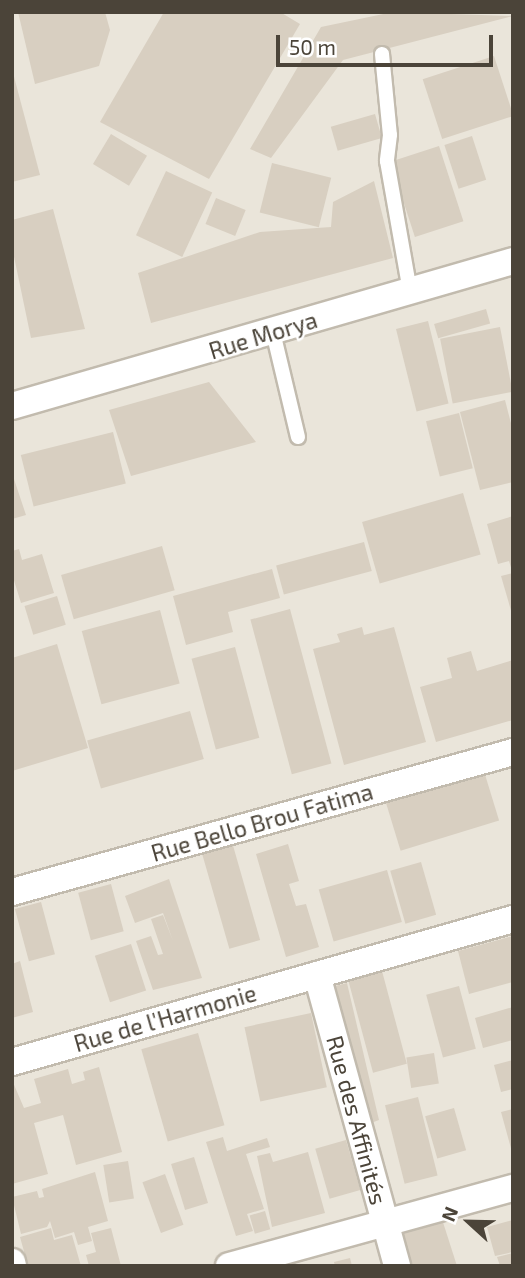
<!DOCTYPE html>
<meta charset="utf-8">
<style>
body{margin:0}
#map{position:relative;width:525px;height:1278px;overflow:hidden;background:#f6f3ec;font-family:"Exo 2",sans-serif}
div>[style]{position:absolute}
.residential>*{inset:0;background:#eae5da;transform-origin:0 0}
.building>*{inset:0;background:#d8cfc1;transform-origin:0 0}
.roads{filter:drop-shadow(2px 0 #c2bbae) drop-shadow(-2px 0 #c2bbae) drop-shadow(0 2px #c2bbae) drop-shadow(0 -2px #c2bbae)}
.service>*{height:14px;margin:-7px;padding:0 7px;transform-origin:7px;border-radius:7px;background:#fff}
.minor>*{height:26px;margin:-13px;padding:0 13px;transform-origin:13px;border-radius:13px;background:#fff}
span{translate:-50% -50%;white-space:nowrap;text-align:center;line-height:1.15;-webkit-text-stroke:5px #fff;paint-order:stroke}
.street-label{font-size:23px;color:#4b4439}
.frame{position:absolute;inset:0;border:14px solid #4b4439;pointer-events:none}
.north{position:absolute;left:434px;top:1187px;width:70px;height:70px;-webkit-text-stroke:5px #fff;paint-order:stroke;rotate:292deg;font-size:19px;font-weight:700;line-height:28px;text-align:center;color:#4b4439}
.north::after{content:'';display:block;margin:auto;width:24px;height:32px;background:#4b4439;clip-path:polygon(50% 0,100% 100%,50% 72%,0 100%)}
.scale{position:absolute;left:276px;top:35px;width:217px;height:32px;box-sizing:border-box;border:4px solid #4b4439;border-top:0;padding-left:9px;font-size:21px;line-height:24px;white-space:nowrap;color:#4b4439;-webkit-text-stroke:5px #fff;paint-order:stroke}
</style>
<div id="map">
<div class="residential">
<div style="left:12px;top:12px;width:501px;height:1254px"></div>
</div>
<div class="building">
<div style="clip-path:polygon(18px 12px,105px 12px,110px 30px,99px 66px,35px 84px)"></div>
<div style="clip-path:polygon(164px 12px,280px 12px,300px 24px,209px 179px,100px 122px)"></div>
<div style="clip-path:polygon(393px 12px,513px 16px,343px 60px,271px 158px,250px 149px,321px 27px)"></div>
<div style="left:494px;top:56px;width:63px;height:75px;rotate:72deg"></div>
<div style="clip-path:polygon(12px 69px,40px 175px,12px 182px)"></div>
<div style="left:375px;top:114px;width:25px;height:46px;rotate:74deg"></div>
<div style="left:111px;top:134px;width:42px;height:35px;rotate:31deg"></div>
<div style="left:472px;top:136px;width:46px;height:29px;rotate:72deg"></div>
<div style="left:439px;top:146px;width:79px;height:51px;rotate:72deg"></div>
<div style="left:272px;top:163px;width:61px;height:51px;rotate:14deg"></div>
<div style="left:166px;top:171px;width:51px;height:71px;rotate:25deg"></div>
<div style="clip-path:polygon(374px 181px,393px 258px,151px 323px,138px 273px,260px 232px,331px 227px,333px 202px)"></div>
<div style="left:216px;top:198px;width:32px;height:28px;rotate:22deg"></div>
<div style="clip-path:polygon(53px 209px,85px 329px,31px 338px,12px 247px,12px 220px)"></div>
<div style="left:486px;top:309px;width:15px;height:54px;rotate:74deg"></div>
<div style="left:428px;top:321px;width:85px;height:33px;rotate:76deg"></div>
<div style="left:500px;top:327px;width:66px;height:61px;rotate:79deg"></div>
<div style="clip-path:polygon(209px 382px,256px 442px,131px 476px,109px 410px)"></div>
<div style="clip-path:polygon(505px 400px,513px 431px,513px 482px,480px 490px,460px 412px)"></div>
<div style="left:459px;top:413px;width:57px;height:34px;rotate:76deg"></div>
<div style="left:113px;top:432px;width:53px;height:95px;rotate:76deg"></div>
<div style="clip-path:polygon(12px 473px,26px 515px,12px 519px)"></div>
<div style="left:463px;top:493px;width:64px;height:105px;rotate:74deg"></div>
<div style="clip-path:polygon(513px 516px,513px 571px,512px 571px,509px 561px,498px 564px,487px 524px)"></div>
<div style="left:364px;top:542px;width:30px;height:91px;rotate:75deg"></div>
<div style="left:162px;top:546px;width:46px;height:105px;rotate:74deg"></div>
<div style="clip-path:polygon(19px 549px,22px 560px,42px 554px,54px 593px,21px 603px,12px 574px,12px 551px)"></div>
<div style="clip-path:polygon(272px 569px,280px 598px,228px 612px,233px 632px,186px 645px,173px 596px)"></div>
<div style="clip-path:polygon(513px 573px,513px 613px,512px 614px,501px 576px)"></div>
<div style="left:57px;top:596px;width:30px;height:34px;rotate:73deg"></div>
<div style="left:290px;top:609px;width:160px;height:41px;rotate:75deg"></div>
<div style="left:160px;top:610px;width:76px;height:81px;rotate:75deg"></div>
<div style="clip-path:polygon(362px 627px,364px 635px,394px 627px,426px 742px,344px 765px,313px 649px,340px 642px,337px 634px)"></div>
<div style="clip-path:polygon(57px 644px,88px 748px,12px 771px,12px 658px)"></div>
<div style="left:235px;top:647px;width:94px;height:45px;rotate:75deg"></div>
<div style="clip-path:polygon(471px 651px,477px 671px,513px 660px,513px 720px,436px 742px,420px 687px,452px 678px,447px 658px)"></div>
<div style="left:190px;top:711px;width:50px;height:107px;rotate:74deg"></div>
<div style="left:483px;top:768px;width:55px;height:103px;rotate:73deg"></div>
<div style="left:232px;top:842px;width:102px;height:32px;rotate:74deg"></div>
<div style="clip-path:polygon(288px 844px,299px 881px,289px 884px,296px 906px,306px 904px,319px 947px,286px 957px,256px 854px)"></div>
<div style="left:421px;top:862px;width:55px;height:32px;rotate:74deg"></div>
<div style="left:387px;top:870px;width:54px;height:71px;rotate:74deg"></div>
<div style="clip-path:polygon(169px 879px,202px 978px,153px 990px,136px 941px,151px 936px,158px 955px,163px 954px,151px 919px,163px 915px,173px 941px,163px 913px,135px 923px,125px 896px)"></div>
<div style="left:111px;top:884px;width:49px;height:34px;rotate:75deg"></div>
<div style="left:41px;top:902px;width:54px;height:27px;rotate:75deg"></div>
<div style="clip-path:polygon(513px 936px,513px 982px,469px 994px,458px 951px)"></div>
<div style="left:131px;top:944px;width:49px;height:38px;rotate:72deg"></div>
<div style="clip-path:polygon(20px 961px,33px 1012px,12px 1018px,12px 964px)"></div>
<div style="left:382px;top:971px;width:96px;height:35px;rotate:75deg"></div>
<div style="clip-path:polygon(347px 983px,379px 1120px,363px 1126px,327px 988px)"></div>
<div style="left:459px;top:986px;width:65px;height:34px;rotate:75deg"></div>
<div style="clip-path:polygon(513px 1007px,513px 1040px,483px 1048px,475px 1018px)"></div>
<div style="left:311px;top:1013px;width:76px;height:68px;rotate:78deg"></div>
<div style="left:198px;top:1033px;width:96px;height:59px;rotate:74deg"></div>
<div style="left:434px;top:1053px;width:31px;height:28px;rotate:81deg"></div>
<div style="clip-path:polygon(513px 1060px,513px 1089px,501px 1092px,494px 1065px)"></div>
<div style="clip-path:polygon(99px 1067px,122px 1152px,76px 1165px,63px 1115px,34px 1123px,48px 1174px,12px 1184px,12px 1080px,24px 1108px,41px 1103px,34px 1079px,68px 1069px,72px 1084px,85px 1080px,83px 1072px)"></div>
<div style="left:418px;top:1097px;width:81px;height:34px;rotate:76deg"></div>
<div style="left:454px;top:1108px;width:44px;height:30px;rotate:74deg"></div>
<div style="clip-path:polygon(513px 1109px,513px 1152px,512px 1152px,501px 1112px)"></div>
<div style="clip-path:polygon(223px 1137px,227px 1151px,267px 1138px,270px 1147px,246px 1154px,264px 1209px,247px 1214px,253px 1231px,236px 1236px,206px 1142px)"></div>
<div style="left:346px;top:1140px;width:52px;height:32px;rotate:74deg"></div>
<div style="clip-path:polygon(308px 1152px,325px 1213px,272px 1227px,257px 1156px,270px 1153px,273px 1162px)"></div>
<div style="left:194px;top:1157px;width:48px;height:24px;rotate:73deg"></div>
<div style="left:128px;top:1161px;width:38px;height:25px;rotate:81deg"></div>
<div style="clip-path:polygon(95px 1172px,108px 1221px,88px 1227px,92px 1241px,78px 1245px,74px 1232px,55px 1238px,50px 1221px,47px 1227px,21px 1234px,12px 1197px,37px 1191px,39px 1198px,44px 1197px,42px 1189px)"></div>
<div style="left:165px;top:1174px;width:54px;height:24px;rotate:70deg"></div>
<div style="left:265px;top:1211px;width:19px;height:16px;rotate:74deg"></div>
<div style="clip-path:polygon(441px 1216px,457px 1266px,408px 1266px,396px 1231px)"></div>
<div style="clip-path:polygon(513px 1220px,513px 1252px,495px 1256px,487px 1227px)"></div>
<div style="clip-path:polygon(51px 1228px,54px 1240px,72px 1235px,81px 1266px,28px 1266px,20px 1237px)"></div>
<div style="clip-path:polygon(111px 1228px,121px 1266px,89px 1266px,86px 1255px,96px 1252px,91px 1233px)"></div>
<div style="clip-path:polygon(513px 1253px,513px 1266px,500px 1266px,497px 1257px)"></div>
<div style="clip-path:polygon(350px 1258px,352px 1266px,335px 1266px,334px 1262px)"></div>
</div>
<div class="roads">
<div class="service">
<div style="left:382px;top:54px;width:81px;rotate:84.4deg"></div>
<div style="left:390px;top:135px;width:26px;rotate:97deg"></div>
<div style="left:387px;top:161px;width:132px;rotate:80deg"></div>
<div style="left:273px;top:332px;width:108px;rotate:76.6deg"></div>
</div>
<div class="minor">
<div style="left:12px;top:406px;width:522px;rotate:-16.14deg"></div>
<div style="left:12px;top:892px;width:520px;rotate:-15.61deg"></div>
<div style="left:317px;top:975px;width:302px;rotate:74.6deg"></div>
<div style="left:12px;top:1062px;width:521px;rotate:-15.93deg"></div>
<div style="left:12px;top:1262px;width:4px;rotate:76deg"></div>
<div style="left:229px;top:1266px;width:295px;rotate:-15.4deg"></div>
</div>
</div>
<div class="street-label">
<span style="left:263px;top:335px;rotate:-17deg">Rue Morya</span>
<span style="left:262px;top:822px;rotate:-16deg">Rue Bello Brou Fatima</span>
<span style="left:165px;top:1018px;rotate:-16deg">Rue de l'Harmonie</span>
<span style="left:357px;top:1120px;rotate:75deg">Rue des Affinités</span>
</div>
<div class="frame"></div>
<div class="north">N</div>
<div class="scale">50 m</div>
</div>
